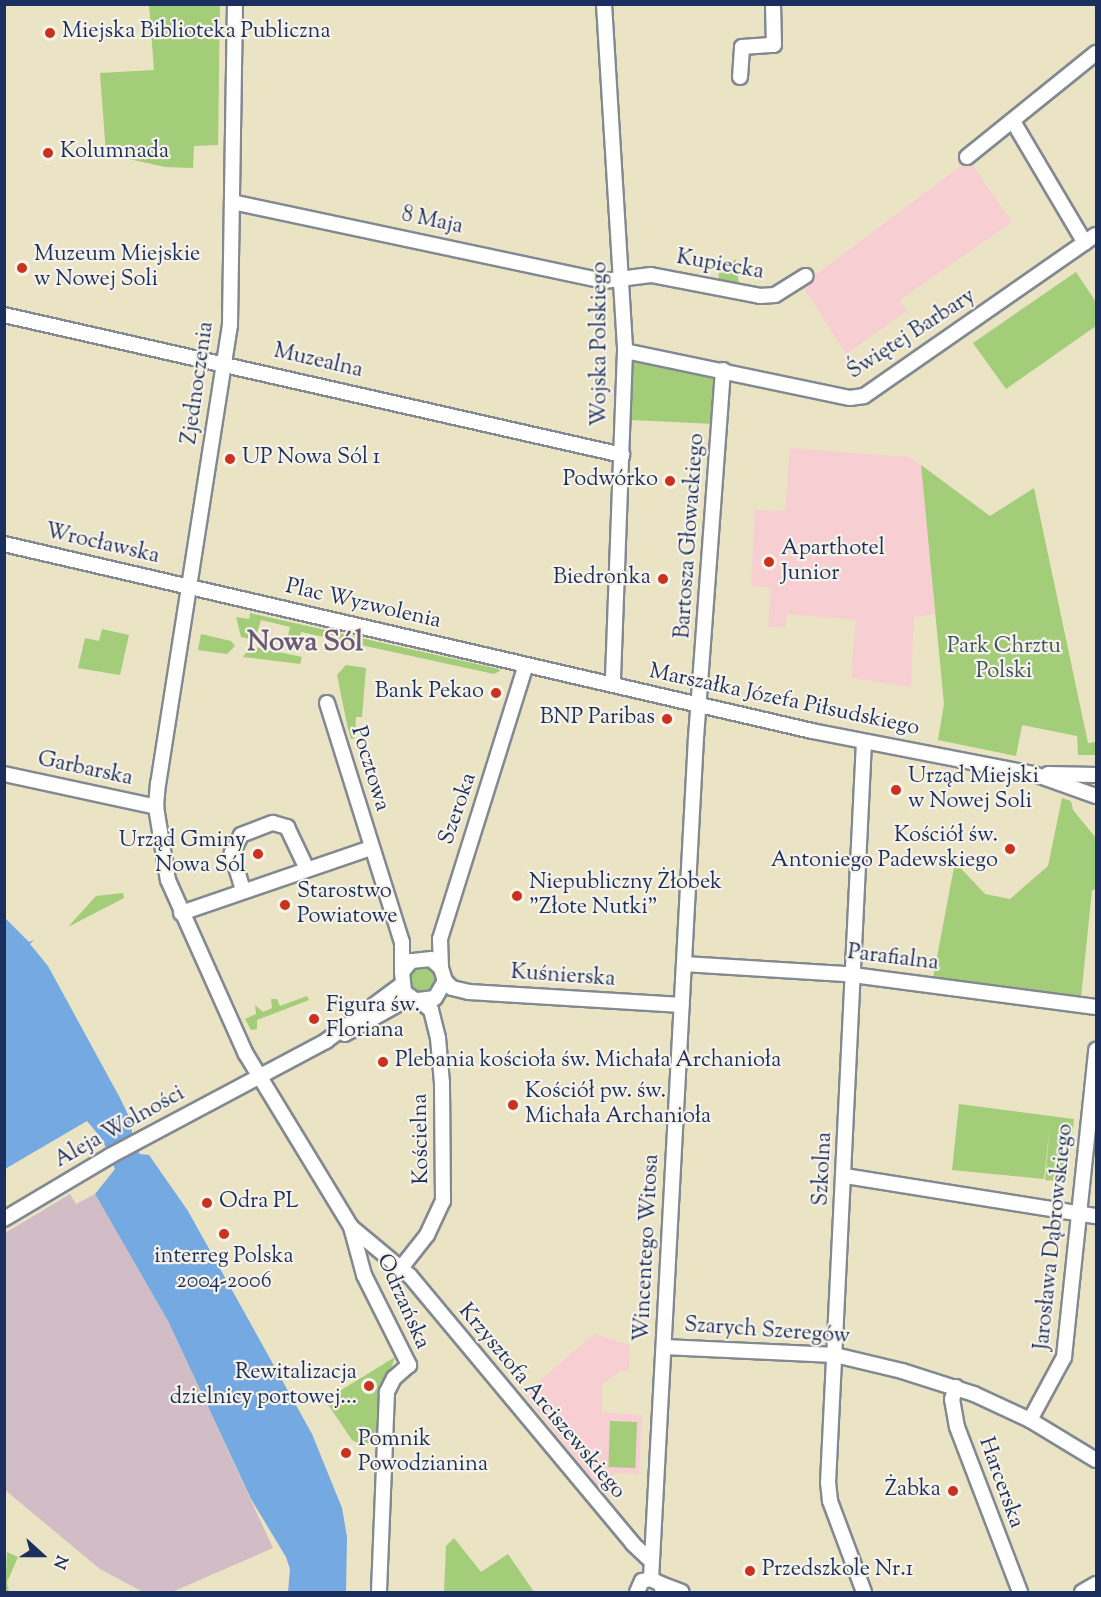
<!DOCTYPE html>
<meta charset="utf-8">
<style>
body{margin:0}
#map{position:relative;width:1101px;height:1597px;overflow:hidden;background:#eae3c4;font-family:"Sorts Mill Goudy",serif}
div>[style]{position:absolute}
.built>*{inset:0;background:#f7cfd2}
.industrial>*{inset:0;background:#d2bdc6}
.green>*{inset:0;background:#a3cd79;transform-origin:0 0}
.round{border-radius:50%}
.water>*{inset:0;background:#74a9e1}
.roads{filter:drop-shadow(2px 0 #828991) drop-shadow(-2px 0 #828991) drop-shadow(0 2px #828991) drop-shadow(0 -2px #828991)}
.minor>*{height:14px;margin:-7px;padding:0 7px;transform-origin:7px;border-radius:7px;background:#fff}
.dots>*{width:16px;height:16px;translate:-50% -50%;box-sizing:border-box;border:3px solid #f7f3e8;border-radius:50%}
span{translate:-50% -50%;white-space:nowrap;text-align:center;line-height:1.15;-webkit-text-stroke:4.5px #f7f3e8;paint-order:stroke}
.poi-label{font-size:22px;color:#1b2f5e}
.left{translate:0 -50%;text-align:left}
.right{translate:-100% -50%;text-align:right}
.street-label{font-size:22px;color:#1b2f5e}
.park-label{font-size:22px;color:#3d5665}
.district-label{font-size:28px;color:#695a74;font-weight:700}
.frame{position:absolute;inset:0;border:6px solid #1b2f5e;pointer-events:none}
.north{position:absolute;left:12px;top:1525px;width:60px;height:60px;-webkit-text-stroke:4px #f7f3e8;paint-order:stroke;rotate:111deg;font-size:16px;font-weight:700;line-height:24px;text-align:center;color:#1b2f5e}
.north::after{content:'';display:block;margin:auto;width:21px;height:27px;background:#1b2f5e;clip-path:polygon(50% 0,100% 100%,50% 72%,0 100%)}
</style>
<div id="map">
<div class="built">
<div style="clip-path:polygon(969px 160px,1012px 222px,904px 297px,900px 301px,907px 311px,846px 354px,802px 285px)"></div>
<div style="clip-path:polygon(790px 448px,908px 457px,921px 465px,935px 614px,914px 617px,911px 687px,851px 678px,856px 620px,787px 614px,785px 628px,768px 627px,771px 588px,751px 586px,755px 510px,785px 511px)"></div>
<div style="clip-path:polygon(594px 1334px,630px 1345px,629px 1371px,621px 1371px,602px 1384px,602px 1412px,642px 1415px,639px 1474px,615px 1473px,598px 1487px,524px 1394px)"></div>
</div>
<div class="industrial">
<div style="clip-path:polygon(70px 1194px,76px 1204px,95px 1194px,168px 1321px,273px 1548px,172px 1592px,143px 1592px,100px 1569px,5px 1490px,5px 1233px)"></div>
</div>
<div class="green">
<div style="clip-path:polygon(149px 5px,220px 5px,218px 145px,194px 146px,193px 168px,165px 167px,106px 154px,100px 73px,154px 70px)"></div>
<div style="clip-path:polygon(736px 259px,739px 287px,718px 283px,719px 273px)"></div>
<div style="clip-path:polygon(1076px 272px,1096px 302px,1096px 326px,1006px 389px,973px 343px)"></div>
<div style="clip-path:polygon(634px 357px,719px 374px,715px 424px,631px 420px)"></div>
<div style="clip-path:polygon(921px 465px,990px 516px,1034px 488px,1088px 743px,1096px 742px,1096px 755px,1078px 755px,1077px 736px,1022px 725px,1016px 756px,938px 740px,944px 704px)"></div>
<div style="clip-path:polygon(250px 613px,499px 669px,500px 671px,494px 674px,301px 632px,297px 650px,285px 648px,290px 627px,261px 620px,255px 640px,241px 637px,236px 617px,249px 619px)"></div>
<div style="clip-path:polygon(102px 629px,129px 635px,120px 675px,78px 668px,85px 638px,99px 641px)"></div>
<div style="clip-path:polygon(201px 634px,231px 641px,235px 646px,227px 654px,198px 650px)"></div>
<div style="clip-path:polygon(251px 646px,302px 657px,300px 664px,243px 657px)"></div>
<div style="clip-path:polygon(346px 665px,366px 668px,362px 717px,356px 717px,355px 738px,351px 739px,348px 729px,337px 675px)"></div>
<div style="clip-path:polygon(1062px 798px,1071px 801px,1073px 810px,1096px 838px,1096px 890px,1092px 890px,1081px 998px,933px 978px,955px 862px,985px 894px,1010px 899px,1048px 866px)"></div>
<div style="clip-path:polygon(123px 893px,124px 898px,68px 927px,96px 896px)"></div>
<div class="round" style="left:409px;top:966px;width:28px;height:28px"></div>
<div style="clip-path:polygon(307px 996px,309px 1000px,257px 1020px,257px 1029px,251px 1030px,245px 1019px,256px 1014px,255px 1005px,263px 1012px,272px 1008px,271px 999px,277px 999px,280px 1006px)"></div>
<div style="clip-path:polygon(959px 1104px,1074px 1119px,1067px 1182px,1045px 1180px,1050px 1124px,1044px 1179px,952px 1170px)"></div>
<div style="clip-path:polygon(395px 1357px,383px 1392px,378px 1438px,363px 1446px,352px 1440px,325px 1400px)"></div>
<div style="left:610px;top:1421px;width:27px;height:46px;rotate:2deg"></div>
<div style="clip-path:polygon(454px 1538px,481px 1572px,508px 1554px,534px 1592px,444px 1592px,446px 1546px)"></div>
<div style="clip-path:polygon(7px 1552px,18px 1557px,7px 1582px,9px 1592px,5px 1590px)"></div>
</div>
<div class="water">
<div style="clip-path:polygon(4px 917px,29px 942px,34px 940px,30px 944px,48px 966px,120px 1098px,131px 1121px,133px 1146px,140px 1154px,149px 1155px,188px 1211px,312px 1434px,342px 1508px,347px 1537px,346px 1592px,288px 1592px,290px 1569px,286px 1557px,251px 1499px,168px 1321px,95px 1194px,115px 1169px,102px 1139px,87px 1121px,5px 1169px)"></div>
</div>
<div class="roads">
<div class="minor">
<div style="left:235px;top:4px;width:321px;rotate:90.9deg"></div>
<div style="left:230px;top:325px;width:464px;rotate:98.9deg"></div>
<div style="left:158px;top:783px;width:24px;rotate:95deg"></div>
<div style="left:156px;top:807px;width:74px;rotate:80.7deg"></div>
<div style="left:168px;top:880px;width:191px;rotate:65.9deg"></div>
<div style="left:246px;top:1054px;width:202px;rotate:58.7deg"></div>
<div style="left:351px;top:1227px;width:77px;rotate:39.7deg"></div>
<div style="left:410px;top:1276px;width:349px;rotate:50.2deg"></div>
<div style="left:633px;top:1544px;width:25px;rotate:43deg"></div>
<div style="left:604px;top:4px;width:348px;rotate:86.5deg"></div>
<div style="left:625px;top:351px;width:333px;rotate:92.1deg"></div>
<div style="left:740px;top:77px;width:30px;rotate:-86deg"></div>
<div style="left:742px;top:47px;width:32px;rotate:-4deg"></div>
<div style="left:774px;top:45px;width:41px;rotate:-91.4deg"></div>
<div style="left:1014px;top:123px;width:139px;rotate:59.4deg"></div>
<div style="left:967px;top:157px;width:166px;rotate:-38.9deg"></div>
<div style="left:232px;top:202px;width:380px;rotate:12deg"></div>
<div style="left:604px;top:281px;width:47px;rotate:-7.3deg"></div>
<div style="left:651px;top:275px;width:111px;rotate:10.9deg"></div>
<div style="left:760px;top:296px;width:15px;rotate:-4deg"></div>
<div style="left:775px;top:295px;width:36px;rotate:-32deg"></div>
<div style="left:4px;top:315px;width:634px;rotate:12.76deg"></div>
<div style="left:625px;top:351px;width:230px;rotate:11.8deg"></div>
<div style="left:850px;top:398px;width:14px;rotate:-8deg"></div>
<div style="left:864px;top:396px;width:282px;rotate:-34.8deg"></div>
<div style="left:4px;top:544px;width:829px;rotate:13.03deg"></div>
<div style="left:812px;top:731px;width:226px;rotate:11deg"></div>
<div style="left:1034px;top:774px;width:66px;rotate:19.5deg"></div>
<div style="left:327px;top:703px;width:250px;rotate:72.6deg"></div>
<div style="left:402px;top:942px;width:30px;rotate:90deg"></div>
<div style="left:4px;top:774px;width:156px;rotate:12.2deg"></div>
<div style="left:1048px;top:774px;width:48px;rotate:1.2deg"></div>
<div style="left:243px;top:890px;width:39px;rotate:-107deg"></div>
<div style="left:232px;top:853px;width:20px;rotate:-63deg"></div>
<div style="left:241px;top:835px;width:34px;rotate:-21deg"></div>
<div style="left:273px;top:823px;width:15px;rotate:16deg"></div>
<div style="left:287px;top:827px;width:44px;rotate:64.6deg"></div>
<div style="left:181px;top:913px;width:201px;rotate:-18.9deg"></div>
<div style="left:684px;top:964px;width:161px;rotate:3.6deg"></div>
<div style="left:845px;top:974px;width:253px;rotate:7.5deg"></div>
<div style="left:441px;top:968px;width:29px;rotate:-92deg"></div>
<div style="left:440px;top:939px;width:287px;rotate:-72.6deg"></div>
<div style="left:445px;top:981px;width:10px;rotate:45deg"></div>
<div style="left:452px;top:988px;width:17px;rotate:13deg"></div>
<div style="left:469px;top:992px;width:213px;rotate:3.5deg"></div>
<div style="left:345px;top:1034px;width:65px;rotate:-29.3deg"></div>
<div style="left:402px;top:1002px;width:33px;rotate:-7deg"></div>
<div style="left:435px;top:998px;width:20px;rotate:-60deg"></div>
<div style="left:445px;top:981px;width:14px;rotate:-107deg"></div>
<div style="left:441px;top:968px;width:13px;rotate:-138deg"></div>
<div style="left:431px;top:959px;width:20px;rotate:174deg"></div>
<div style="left:411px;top:961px;width:14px;rotate:129deg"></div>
<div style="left:402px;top:972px;width:20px;rotate:84deg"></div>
<div style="left:404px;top:992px;width:14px;rotate:36deg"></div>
<div style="left:845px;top:1176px;width:254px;rotate:9.1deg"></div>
<div style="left:4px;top:1219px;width:123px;rotate:-30.7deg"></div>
<div style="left:110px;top:1156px;width:245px;rotate:-28deg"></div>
<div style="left:326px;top:1041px;width:94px;rotate:-36.7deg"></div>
<div style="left:351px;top:1227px;width:50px;rotate:74.8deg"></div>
<div style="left:364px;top:1275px;width:101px;rotate:63.4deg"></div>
<div style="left:409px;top:1365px;width:20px;rotate:139deg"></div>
<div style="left:394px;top:1378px;width:16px;rotate:117deg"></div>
<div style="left:387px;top:1392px;width:200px;rotate:92.3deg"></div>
<div style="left:401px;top:1268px;width:42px;rotate:-51.8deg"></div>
<div style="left:427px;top:1235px;width:38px;rotate:-65deg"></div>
<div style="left:443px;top:1201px;width:118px;rotate:-90.5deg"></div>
<div style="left:442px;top:1083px;width:45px;rotate:-95.1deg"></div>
<div style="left:438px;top:1038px;width:29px;rotate:-104deg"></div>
<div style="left:431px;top:1010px;width:13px;rotate:-141deg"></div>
<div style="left:664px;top:1347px;width:171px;rotate:2.7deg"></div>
<div style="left:835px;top:1355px;width:69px;rotate:13.4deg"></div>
<div style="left:902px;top:1371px;width:76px;rotate:17.7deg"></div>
<div style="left:974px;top:1394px;width:62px;rotate:24.9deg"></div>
<div style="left:1030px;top:1420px;width:77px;rotate:31.2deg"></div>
<div style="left:956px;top:1387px;width:13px;rotate:108deg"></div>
<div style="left:952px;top:1399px;width:28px;rotate:80deg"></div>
<div style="left:957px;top:1427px;width:177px;rotate:69.1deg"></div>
<div style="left:1030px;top:1420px;width:72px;rotate:-61.6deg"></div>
<div style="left:1064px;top:1357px;width:309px;rotate:-84deg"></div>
<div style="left:651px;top:1579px;width:842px;rotate:-86.94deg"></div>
<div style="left:696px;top:738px;width:369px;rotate:-85.8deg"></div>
<div style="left:661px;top:1584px;width:22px;rotate:21deg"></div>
<div style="left:637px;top:1592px;width:12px;rotate:-66deg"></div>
<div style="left:642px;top:1581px;width:9px;rotate:-13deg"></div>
<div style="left:651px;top:1579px;width:11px;rotate:27deg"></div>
<div style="left:661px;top:1584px;width:8px;rotate:76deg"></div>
<div style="left:864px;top:1592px;width:97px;rotate:-110.5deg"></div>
<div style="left:830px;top:1501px;width:18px;rotate:-96deg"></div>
<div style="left:828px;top:1483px;width:742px;rotate:-87.22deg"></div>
<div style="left:1082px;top:1592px;width:16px;rotate:-30deg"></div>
</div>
</div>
<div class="dots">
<div style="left:50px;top:33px;background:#c8321e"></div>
<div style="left:48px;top:153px;background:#c8321e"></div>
<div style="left:22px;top:268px;background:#c8321e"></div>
<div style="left:230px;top:459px;background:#c8321e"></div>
<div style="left:670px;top:481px;background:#c8321e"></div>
<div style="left:769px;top:562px;background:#c8321e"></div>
<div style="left:663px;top:579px;background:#c8321e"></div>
<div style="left:496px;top:693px;background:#c8321e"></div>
<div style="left:667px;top:719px;background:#c8321e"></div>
<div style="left:896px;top:790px;background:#c8321e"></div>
<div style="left:1010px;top:849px;background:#c8321e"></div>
<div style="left:258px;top:854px;background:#c8321e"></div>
<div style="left:517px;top:896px;background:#c8321e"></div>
<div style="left:285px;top:905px;background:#c8321e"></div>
<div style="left:314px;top:1019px;background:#c8321e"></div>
<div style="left:383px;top:1062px;background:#c8321e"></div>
<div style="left:513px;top:1105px;background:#c8321e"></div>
<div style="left:207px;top:1203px;background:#c8321e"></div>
<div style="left:224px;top:1234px;background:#c8321e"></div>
<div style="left:369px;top:1386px;background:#c8321e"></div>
<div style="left:346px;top:1453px;background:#c8321e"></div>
<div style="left:953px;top:1491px;background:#c8321e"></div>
<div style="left:750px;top:1571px;background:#c8321e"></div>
</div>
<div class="poi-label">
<span class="left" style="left:62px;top:33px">Miejska Biblioteka Publiczna</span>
<span class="left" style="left:60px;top:153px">Kolumnada</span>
<span class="left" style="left:34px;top:268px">Muzeum Miejskie<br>w Nowej Soli</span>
<span class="left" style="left:242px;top:459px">UP Nowa Sól 1</span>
<span class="right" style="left:658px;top:481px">Podwórko</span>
<span class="left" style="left:781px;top:562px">Aparthotel<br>Junior</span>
<span class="right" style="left:651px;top:579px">Biedronka</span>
<span class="right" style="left:484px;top:693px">Bank Pekao</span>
<span class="right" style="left:655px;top:719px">BNP Paribas</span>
<span class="left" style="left:908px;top:790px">Urząd Miejski<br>w Nowej Soli</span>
<span class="right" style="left:998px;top:849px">Kościół św.<br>Antoniego Padewskiego</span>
<span class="right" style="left:246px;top:854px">Urząd Gminy<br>Nowa Sól</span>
<span class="left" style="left:529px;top:896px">Niepubliczny Żłobek<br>"Złote Nutki"</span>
<span class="left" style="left:297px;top:905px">Starostwo<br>Powiatowe</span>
<span class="left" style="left:326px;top:1019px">Figura św.<br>Floriana</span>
<span class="left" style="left:395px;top:1062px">Plebania kościoła św. Michała Archanioła</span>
<span class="left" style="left:525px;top:1105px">Kościół pw. św.<br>Michała Archanioła</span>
<span class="left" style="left:219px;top:1203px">Odra PL</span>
<span style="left:224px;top:1270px">interreg Polska<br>2004-2006</span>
<span class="right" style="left:357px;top:1386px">Rewitalizacja<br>dzielnicy portowej...</span>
<span class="left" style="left:358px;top:1453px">Pomnik<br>Powodzianina</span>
<span class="right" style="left:941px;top:1491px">Żabka</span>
<span class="left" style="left:762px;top:1571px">Przedszkole Nr.1</span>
</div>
<div class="street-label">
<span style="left:432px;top:222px;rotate:12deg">8 Maja</span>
<span style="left:720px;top:266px;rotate:10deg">Kupiecka</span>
<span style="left:912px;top:335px;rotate:-33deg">Świętej Barbary</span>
<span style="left:601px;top:344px;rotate:-90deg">Wojska Polskiego</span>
<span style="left:318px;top:362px;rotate:13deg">Muzealna</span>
<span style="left:199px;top:383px;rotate:-82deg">Zjednoczenia</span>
<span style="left:691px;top:536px;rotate:-86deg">Bartosza Głowackiego</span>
<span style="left:102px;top:545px;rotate:13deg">Wrocławska</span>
<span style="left:363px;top:605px;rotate:13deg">Plac Wyzwolenia</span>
<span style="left:784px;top:701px;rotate:12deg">Marszałka Józefa Piłsudskiego</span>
<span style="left:369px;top:769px;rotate:73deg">Pocztowa</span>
<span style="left:85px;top:770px;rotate:12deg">Garbarska</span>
<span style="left:459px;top:809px;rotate:-71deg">Szeroka</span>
<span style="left:893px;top:959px;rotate:7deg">Parafialna</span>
<span style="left:563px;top:977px;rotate:4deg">Kuśnierska</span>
<span style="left:120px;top:1128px;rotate:-29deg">Aleja Wolności</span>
<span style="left:422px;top:1139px;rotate:-91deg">Kościelna</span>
<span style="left:824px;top:1169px;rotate:-87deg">Szkolna</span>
<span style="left:1055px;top:1237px;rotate:-84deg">Jarosława Dąbrowskiego</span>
<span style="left:648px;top:1248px;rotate:-87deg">Wincentego Witosa</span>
<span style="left:402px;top:1302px;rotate:66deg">Odrzańska</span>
<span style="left:767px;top:1332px;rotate:4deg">Szarych Szeregów</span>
<span style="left:541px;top:1402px;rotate:50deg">Krzysztofa Arciszewskiego</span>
<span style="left:1000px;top:1483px;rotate:70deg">Harcerska</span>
</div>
<div class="park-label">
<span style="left:1004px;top:660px">Park Chrztu<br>Polski</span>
</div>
<div class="district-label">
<span style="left:305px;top:643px">Nowa Sól</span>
</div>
<div class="frame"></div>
<div class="north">N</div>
</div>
